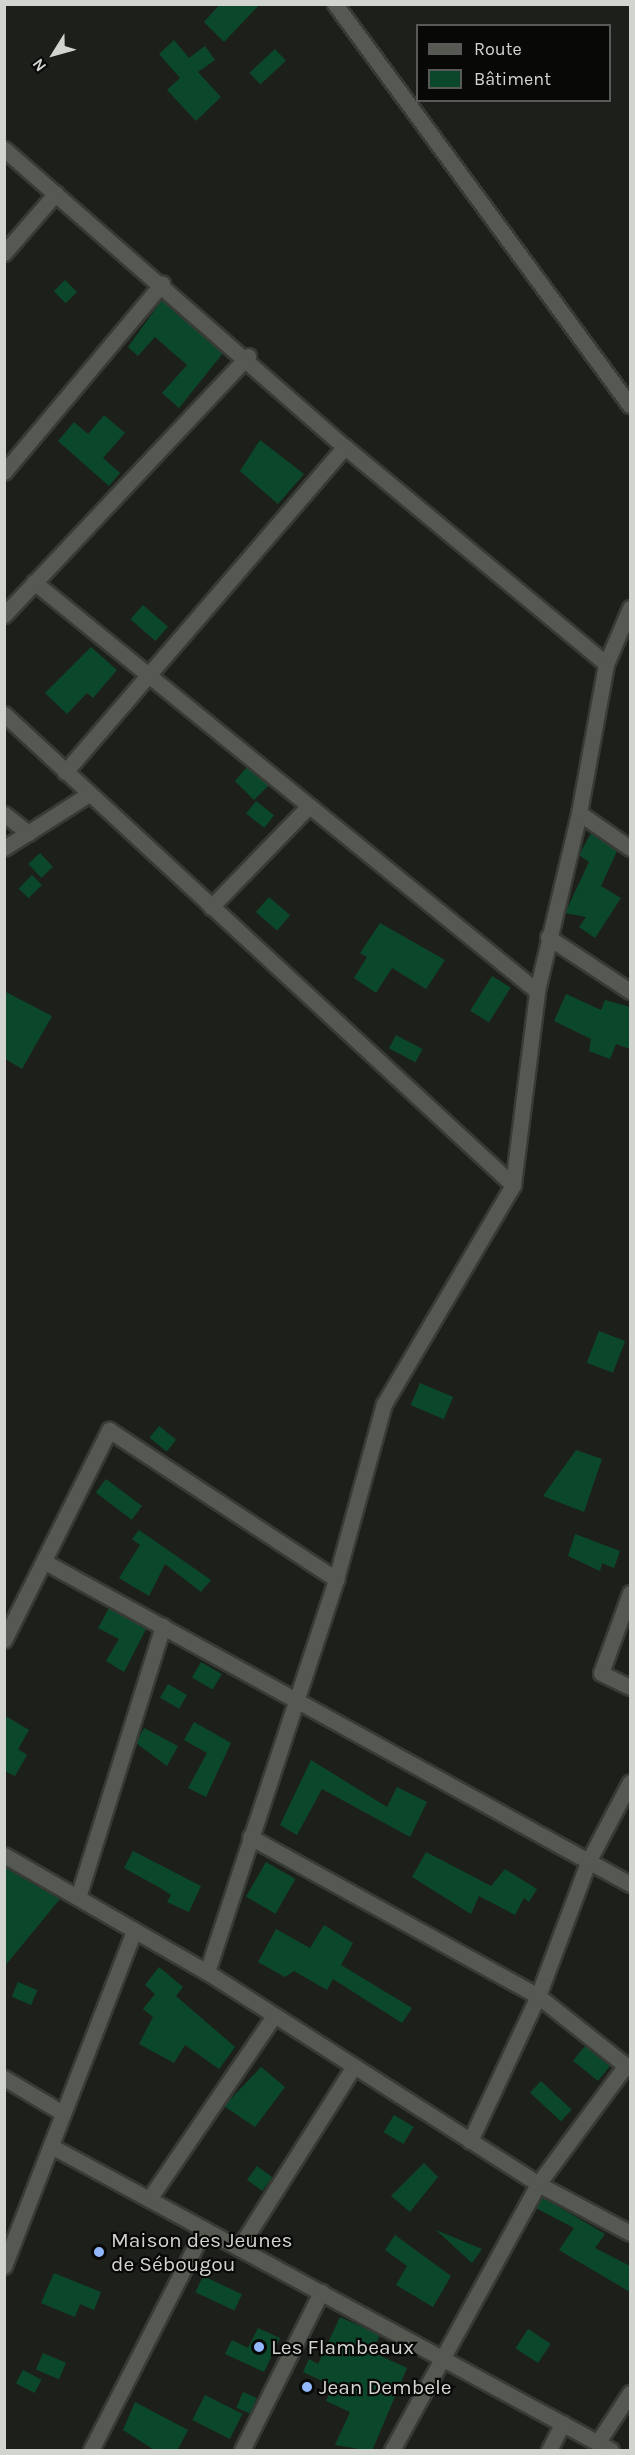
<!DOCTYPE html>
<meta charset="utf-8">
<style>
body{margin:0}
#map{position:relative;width:635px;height:2455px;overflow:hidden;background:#1d201a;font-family:Karla,sans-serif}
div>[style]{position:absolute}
.building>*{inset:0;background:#0b482b;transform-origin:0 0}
.roads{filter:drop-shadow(2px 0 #383a36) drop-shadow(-2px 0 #383a36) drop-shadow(0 2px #383a36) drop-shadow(0 -2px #383a36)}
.street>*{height:15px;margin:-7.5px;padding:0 7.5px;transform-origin:7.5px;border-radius:7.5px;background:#555951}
.dots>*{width:16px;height:16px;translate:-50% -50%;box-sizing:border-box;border:3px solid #080907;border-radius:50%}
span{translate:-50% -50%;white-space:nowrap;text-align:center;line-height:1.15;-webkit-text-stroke:4.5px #080907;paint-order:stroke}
.poi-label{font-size:21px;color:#d2d4d0}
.left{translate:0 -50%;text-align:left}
.frame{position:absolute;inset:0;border:6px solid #d2d4d0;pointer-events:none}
.legend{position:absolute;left:416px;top:24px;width:195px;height:78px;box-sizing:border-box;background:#080907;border:2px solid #595a57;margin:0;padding:8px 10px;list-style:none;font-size:18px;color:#d2d4d0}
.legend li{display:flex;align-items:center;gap:12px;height:30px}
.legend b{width:30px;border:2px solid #595a57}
.north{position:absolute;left:24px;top:24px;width:60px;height:60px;-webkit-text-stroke:4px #080907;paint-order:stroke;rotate:233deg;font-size:16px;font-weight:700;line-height:24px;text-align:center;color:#d2d4d0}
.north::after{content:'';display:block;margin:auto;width:21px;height:27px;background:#d2d4d0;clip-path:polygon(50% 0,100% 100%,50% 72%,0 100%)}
</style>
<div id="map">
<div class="building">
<div style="clip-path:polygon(220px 4px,260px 4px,224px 42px,204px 22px)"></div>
<div style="clip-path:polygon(174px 40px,189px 58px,205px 46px,215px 60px,198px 72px,221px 97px,196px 121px,167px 90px,180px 78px,159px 54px)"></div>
<div style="left:275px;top:49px;width:16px;height:35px;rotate:47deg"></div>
<div style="left:65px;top:280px;width:17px;height:16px;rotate:45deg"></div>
<div style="clip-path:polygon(162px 300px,223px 353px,179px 408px,162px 393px,187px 365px,155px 337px,138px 356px,128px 347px)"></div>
<div style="clip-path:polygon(104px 415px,125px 433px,103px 458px,120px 473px,109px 486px,58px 441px,74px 422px,88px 434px)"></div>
<div style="clip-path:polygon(260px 440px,304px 474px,278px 504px,240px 471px)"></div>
<div style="left:143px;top:605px;width:33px;height:19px;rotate:41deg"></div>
<div style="clip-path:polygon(91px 647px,117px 670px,93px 698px,87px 693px,67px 714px,45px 693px)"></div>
<div style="clip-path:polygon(247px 767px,269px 785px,254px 800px,235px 781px)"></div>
<div style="left:256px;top:801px;width:23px;height:16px;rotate:38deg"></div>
<div style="clip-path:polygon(591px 833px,617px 851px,601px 886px,621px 898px,595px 938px,579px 927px,586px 917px,565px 913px,589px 862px,579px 855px)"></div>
<div style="left:40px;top:853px;width:19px;height:16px;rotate:47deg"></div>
<div style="left:32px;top:875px;width:14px;height:19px;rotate:45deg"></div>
<div style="left:269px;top:897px;width:28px;height:20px;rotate:41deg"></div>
<div style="clip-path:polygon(380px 923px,445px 960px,426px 989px,392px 968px,376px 993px,354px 978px,367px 957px,360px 953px)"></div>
<div style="left:492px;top:976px;width:22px;height:41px;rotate:32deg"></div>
<div style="clip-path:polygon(4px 991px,52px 1016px,22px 1069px,4px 1058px)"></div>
<div style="clip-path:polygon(566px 994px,601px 1010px,605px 1000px,630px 1007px,630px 1049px,616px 1044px,610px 1059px,589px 1051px,591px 1039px,554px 1021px)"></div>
<div style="left:396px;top:1035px;width:30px;height:15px;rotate:28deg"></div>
<div style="left:599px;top:1331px;width:28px;height:34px;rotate:21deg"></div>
<div style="left:420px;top:1383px;width:36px;height:24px;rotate:23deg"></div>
<div style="left:159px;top:1426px;width:22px;height:15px;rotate:39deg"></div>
<div style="clip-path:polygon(576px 1450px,602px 1459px,584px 1512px,543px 1496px)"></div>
<div style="left:106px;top:1479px;width:45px;height:17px;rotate:37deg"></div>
<div style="clip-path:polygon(139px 1530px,211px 1580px,201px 1592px,165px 1564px,149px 1596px,119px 1578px,140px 1545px,132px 1539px)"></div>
<div style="clip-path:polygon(575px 1534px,620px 1551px,614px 1568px,602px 1563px,600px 1571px,568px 1556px)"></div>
<div style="clip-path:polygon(109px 1608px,146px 1629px,124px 1672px,106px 1661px,119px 1639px,98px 1628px)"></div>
<div style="left:201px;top:1662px;width:24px;height:18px;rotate:30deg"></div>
<div style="left:168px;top:1684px;width:22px;height:16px;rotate:30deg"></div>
<div style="clip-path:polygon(4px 1715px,29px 1730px,18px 1749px,27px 1755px,15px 1776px,4px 1771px)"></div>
<div style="clip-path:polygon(194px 1722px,231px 1743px,206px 1797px,188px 1788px,207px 1753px,184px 1740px)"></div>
<div style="clip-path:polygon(144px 1728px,178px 1746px,167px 1766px,136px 1743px)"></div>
<div style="clip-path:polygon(311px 1760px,387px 1807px,397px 1787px,427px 1802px,410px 1837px,322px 1789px,297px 1835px,280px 1825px)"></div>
<div style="clip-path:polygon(133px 1851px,201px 1886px,189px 1912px,167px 1902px,171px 1895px,162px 1889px,124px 1868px)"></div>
<div style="clip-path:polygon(426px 1852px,491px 1886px,505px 1869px,537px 1889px,529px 1902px,524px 1898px,515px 1915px,479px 1896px,471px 1914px,412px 1877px)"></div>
<div style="left:266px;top:1862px;width:34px;height:40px;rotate:30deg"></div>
<div style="clip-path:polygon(4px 1867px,60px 1899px,4px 1967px)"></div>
<div style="clip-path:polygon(324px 1925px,353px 1943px,341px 1965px,412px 2008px,402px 2023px,333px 1979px,327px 1990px,294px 1971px,285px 1977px,258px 1962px,276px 1929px,310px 1948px)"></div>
<div style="clip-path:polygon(159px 1967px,183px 1987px,176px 1996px,235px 2047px,219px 2069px,185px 2045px,174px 2063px,139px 2044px,153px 2017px,143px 2009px,155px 1994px,145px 1985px)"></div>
<div style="left:18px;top:1982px;width:21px;height:16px;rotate:23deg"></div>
<div style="left:585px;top:2046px;width:32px;height:19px;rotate:39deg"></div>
<div style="clip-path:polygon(261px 2067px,285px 2087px,255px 2127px,224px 2106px)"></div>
<div style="left:541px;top:2081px;width:42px;height:16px;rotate:43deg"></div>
<div style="left:394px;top:2115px;width:23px;height:20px;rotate:31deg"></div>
<div style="clip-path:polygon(424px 2163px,438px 2177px,410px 2212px,391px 2196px)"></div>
<div style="left:257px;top:2166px;width:19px;height:17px;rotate:36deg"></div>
<div style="clip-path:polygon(542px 2197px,605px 2234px,595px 2248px,630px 2266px,630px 2292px,559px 2250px,574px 2228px,536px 2208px)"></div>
<div style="clip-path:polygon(436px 2230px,482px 2249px,472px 2263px)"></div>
<div style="clip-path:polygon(395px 2235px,451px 2276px,433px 2307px,396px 2285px,407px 2266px,385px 2250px)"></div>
<div style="clip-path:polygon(54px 2273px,101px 2292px,94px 2310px,80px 2304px,75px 2317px,41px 2303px)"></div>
<div style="left:203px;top:2276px;width:43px;height:18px;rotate:25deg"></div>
<div style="clip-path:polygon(340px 2317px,380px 2335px,372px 2352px,407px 2368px,372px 2451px,335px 2445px,350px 2412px,326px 2401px,333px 2386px,303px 2372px,309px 2359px,318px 2364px)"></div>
<div style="clip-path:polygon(258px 2328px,280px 2338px,264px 2372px,225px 2354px,232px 2340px,248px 2348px)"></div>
<div style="left:528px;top:2329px;width:27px;height:23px;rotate:33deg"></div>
<div style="left:43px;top:2353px;width:25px;height:18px;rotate:23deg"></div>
<div style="left:23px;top:2370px;width:21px;height:15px;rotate:28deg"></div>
<div style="left:243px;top:2392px;width:15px;height:17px;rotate:23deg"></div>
<div style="left:205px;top:2395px;width:42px;height:28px;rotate:27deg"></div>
<div style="clip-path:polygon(135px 2402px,188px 2430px,177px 2451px,156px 2451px,123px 2430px)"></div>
</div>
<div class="roads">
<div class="street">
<div style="left:335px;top:4px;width:498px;rotate:53.7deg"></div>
<div style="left:4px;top:149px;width:453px;rotate:41.2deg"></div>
<div style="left:345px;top:447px;width:339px;rotate:39.7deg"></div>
<div style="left:4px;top:253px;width:79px;rotate:-49.1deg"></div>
<div style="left:4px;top:472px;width:246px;rotate:-50deg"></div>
<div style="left:34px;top:582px;width:648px;rotate:39.12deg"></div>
<div style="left:4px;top:615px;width:356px;rotate:-46.7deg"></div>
<div style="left:4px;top:714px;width:693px;rotate:42.78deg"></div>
<div style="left:65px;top:772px;width:429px;rotate:-49.3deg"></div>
<div style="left:579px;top:813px;width:62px;rotate:34.5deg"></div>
<div style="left:4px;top:814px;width:31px;rotate:38deg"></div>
<div style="left:4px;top:848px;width:101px;rotate:-32.4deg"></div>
<div style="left:211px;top:907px;width:141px;rotate:-45.9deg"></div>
<div style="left:548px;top:937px;width:98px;rotate:33.4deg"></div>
<div style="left:45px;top:1562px;width:668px;rotate:28.83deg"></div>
<div style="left:630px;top:1593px;width:85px;rotate:109.9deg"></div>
<div style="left:601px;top:1673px;width:32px;rotate:26deg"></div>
<div style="left:4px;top:1640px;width:235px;rotate:-63.4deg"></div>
<div style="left:109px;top:1430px;width:272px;rotate:33.3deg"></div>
<div style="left:250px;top:1837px;width:329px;rotate:28.9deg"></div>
<div style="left:538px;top:1996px;width:117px;rotate:38.4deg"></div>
<div style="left:4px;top:1855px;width:234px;rotate:30deg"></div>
<div style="left:207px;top:1972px;width:393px;rotate:32.6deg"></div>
<div style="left:538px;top:2184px;width:104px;rotate:28deg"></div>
<div style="left:78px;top:1897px;width:284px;rotate:-72.6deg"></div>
<div style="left:207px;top:1972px;width:414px;rotate:-71.8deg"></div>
<div style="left:336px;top:1579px;width:181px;rotate:-74.7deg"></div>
<div style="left:384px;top:1404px;width:254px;rotate:-59.5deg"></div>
<div style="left:513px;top:1185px;width:195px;rotate:-82.9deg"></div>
<div style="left:537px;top:991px;width:183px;rotate:-76.7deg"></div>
<div style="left:579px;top:813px;width:151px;rotate:-79.7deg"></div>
<div style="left:606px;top:664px;width:61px;rotate:-66.8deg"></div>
<div style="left:4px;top:2078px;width:66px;rotate:30.8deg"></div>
<div style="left:470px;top:2141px;width:160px;rotate:-64.9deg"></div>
<div style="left:538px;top:1996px;width:143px;rotate:-69.5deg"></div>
<div style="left:588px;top:1862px;width:90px;rotate:-62.3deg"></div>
<div style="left:51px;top:2146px;width:637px;rotate:28.5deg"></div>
<div style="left:149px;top:2199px;width:222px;rotate:-55.7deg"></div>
<div style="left:239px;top:2248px;width:215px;rotate:-57.7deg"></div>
<div style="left:4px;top:2266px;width:360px;rotate:-68.8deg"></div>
<div style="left:598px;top:2442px;width:59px;rotate:-56.9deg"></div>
<div style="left:91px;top:2450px;width:248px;rotate:-62.9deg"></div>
<div style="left:242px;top:2450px;width:177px;rotate:-63.4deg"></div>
<div style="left:392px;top:2450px;width:303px;rotate:-61.2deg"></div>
<div style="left:538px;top:2184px;width:148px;rotate:-53.5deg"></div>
<div style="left:549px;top:2450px;width:30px;rotate:-63deg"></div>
</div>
</div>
<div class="dots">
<div style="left:99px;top:2252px;background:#92b7fd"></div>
<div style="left:259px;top:2347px;background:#92b7fd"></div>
<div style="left:307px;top:2387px;background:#92b7fd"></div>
</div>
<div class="poi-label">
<span class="left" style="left:111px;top:2252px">Maison des Jeunes<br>de Sébougou</span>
<span class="left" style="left:271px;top:2347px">Les Flambeaux</span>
<span class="left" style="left:319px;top:2387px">Jean Dembele</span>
</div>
<div class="frame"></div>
<ul class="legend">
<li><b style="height:8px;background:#555951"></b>Route</li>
<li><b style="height:16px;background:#0b482b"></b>Bâtiment</li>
</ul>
<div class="north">N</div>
</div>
